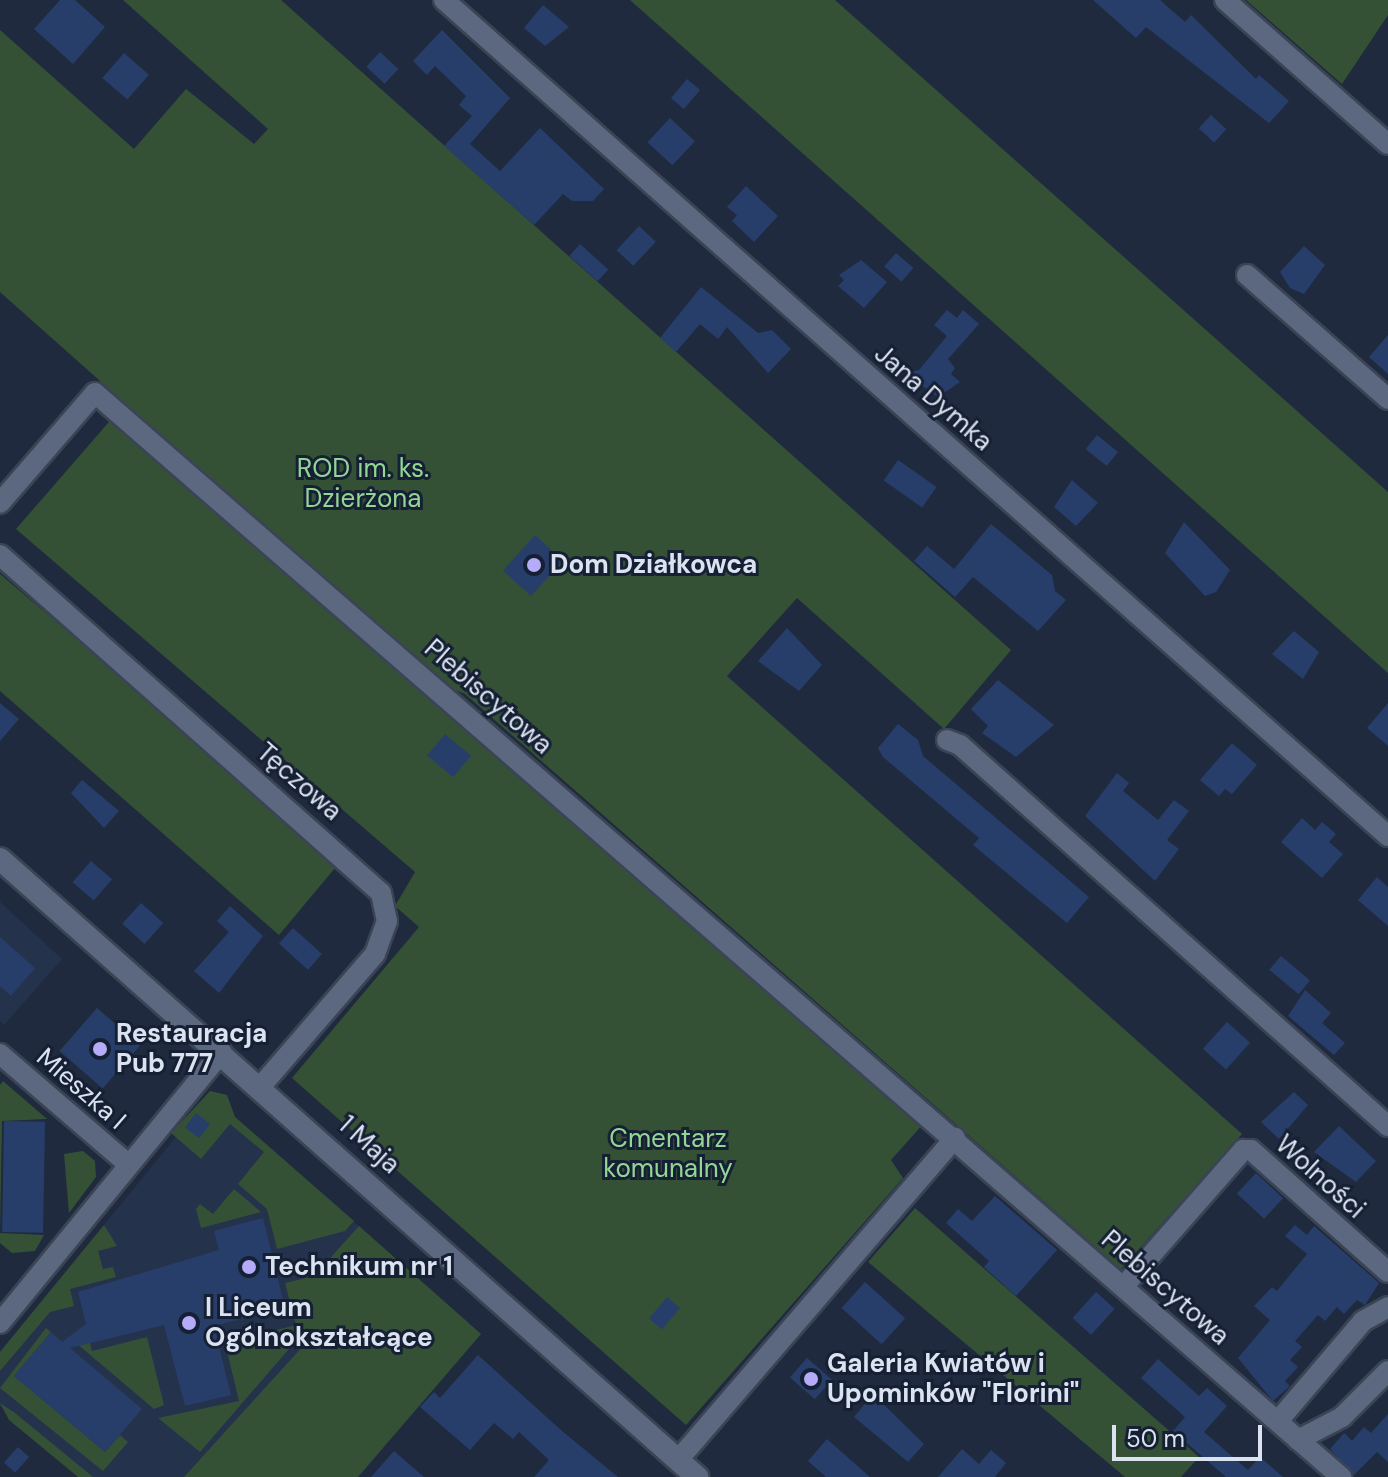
<!DOCTYPE html>
<meta charset="utf-8">
<style>
body{margin:0}
#map{position:relative;width:1388px;height:1477px;overflow:hidden;background:#1f2a3e;font-family:"DM Sans",sans-serif}
div>[style]{position:absolute}
.built>*{inset:0;background:#24324c}
.green>*{inset:0;background:#355135}
.building>*{inset:0;background:#273e6b;transform-origin:0 0}
.roads{filter:drop-shadow(2px 0 #3b4455) drop-shadow(-2px 0 #3b4455) drop-shadow(0 2px #3b4455) drop-shadow(0 -2px #3b4455)}
.minor>*{height:20px;margin:-10px;padding:0 10px;transform-origin:10px;border-radius:10px;background:#5b687f}
.tertiary>*{height:22px;margin:-11px;padding:0 11px;transform-origin:11px;border-radius:11px;background:#5b687f}
.dots>*{width:22px;height:22px;translate:-50% -50%;box-sizing:border-box;border:4px solid #162034;border-radius:50%}
span{translate:-50% -50%;white-space:nowrap;text-align:center;line-height:1.15;-webkit-text-stroke:6px #162034;paint-order:stroke}
.street-label{font-size:26px;color:#dbe2f0}
.park-label{font-size:26px;color:#93d694}
.poi-label{font-size:26px;color:#dbe2f0;font-weight:700}
.left{translate:0 -50%;text-align:left}
.scale{position:absolute;left:1112px;top:1425px;width:150px;height:36px;box-sizing:border-box;border:4px solid #dbe2f0;border-top:0;padding-left:10px;font-size:24px;line-height:28px;white-space:nowrap;color:#dbe2f0;-webkit-text-stroke:6px #162034;paint-order:stroke}
</style>
<div id="map">
<div class="built">
<div style="clip-path:polygon(0 902px,62px 959px,4px 1025px,0 1021px)"></div>
<div style="clip-path:polygon(235px 1117px,481px 1334px,358px 1477px,78px 1477px,0 1406px,0 1352px,176px 1137px,201px 1159px)"></div>
</div>
<div class="green">
<div style="clip-path:polygon(123px 0,281px 0,1011px 650px,944px 729px,797px 598px,727px 676px,1242px 1134px,1121px 1269px,465px 694px,442px 685px,0 292px,0 30px,134px 149px,186px 89px,254px 144px,268px 129px)"></div>
<div style="clip-path:polygon(630px 0,835px 0,1388px 492px,1388px 673px)"></div>
<div style="clip-path:polygon(1246px 0,1388px 0,1388px 15px,1342px 84px)"></div>
<div style="clip-path:polygon(115px 415px,924px 1123px,891px 1160px,903px 1178px,686px 1425px,292px 1078px,419px 927px,395px 906px,415px 872px,16px 529px)"></div>
<div style="clip-path:polygon(0 574px,340px 862px,279px 935px,0 691px)"></div>
<div style="clip-path:polygon(3px 1081px,47px 1119px,2px 1121px,0 1233px,44px 1235px,35px 1251px,12px 1253px,0 1243px,0 1085px)"></div>
<div style="clip-path:polygon(210px 1091px,227px 1095px,235px 1117px,354px 1221px,345px 1231px,277px 1249px,267px 1209px,238px 1184px,264px 1152px,230px 1124px,201px 1159px,171px 1133px)"></div>
<div style="clip-path:polygon(83px 1151px,95px 1161px,96px 1177px,69px 1213px,64px 1154px)"></div>
<div style="clip-path:polygon(234px 1189px,261px 1212px,201px 1228px,196px 1209px,200px 1204px,213px 1214px)"></div>
<div style="clip-path:polygon(915px 1208px,1199px 1457px,1181px 1477px,1125px 1477px,868px 1262px)"></div>
<div style="clip-path:polygon(104px 1225px,117px 1246px,98px 1251px,103px 1269px,113px 1267px,116px 1277px,70px 1289px,74px 1306px,50px 1312px,0 1371px,0 1352px)"></div>
<div style="clip-path:polygon(359px 1226px,481px 1334px,358px 1477px,184px 1477px,314px 1334px,307px 1328px,200px 1452px,158px 1418px,239px 1401px,225px 1343px,296px 1325px,285px 1283px,314px 1276px)"></div>
<div style="clip-path:polygon(46px 1328px,51px 1332px,14px 1376px,105px 1452px,120px 1435px,128px 1442px,103px 1471px,0 1388px)"></div>
<div style="clip-path:polygon(88px 1335px,92px 1351px,147px 1337px,164px 1405px,154px 1409px,76px 1343px)"></div>
<div style="clip-path:polygon(0 1403px,15px 1413px,93px 1477px,78px 1477px,9px 1420px)"></div>
</div>
<div class="building">
<div style="clip-path:polygon(60px 0,75px 0,105px 27px,73px 64px,34px 29px)"></div>
<div style="clip-path:polygon(1093px 0,1160px 0,1185px 22px,1191px 15px,1256px 79px,1259px 75px,1289px 101px,1269px 123px,1146px 27px,1136px 38px)"></div>
<div style="clip-path:polygon(543px 5px,569px 27px,545px 46px,524px 28px)"></div>
<div style="clip-path:polygon(442px 30px,510px 98px,470px 144px,500px 171px,540px 128px,604px 189px,593px 201px,572px 201px,563px 194px,534px 225px,444px 146px,472px 116px,459px 105px,466px 96px,435px 66px,427px 75px,413px 61px)"></div>
<div style="left:380px;top:52px;width:25px;height:20px;rotate:43deg"></div>
<div style="left:124px;top:53px;width:33px;height:33px;rotate:41deg"></div>
<div style="left:687px;top:79px;width:17px;height:25px;rotate:40deg"></div>
<div style="left:1211px;top:115px;width:21px;height:18px;rotate:43deg"></div>
<div style="left:670px;top:118px;width:34px;height:33px;rotate:43deg"></div>
<div style="clip-path:polygon(746px 186px,778px 216px,754px 242px,732px 221px,737px 215px,727px 207px)"></div>
<div style="left:639px;top:226px;width:23px;height:33px;rotate:43deg"></div>
<div style="left:580px;top:244px;width:38px;height:16px;rotate:42deg"></div>
<div style="clip-path:polygon(1304px 246px,1325px 265px,1304px 294px,1290px 288px,1280px 272px)"></div>
<div style="left:896px;top:253px;width:23px;height:18px;rotate:41deg"></div>
<div style="clip-path:polygon(861px 260px,887px 282px,864px 308px,838px 286px,844px 280px,839px 275px)"></div>
<div style="clip-path:polygon(701px 287px,758px 333px,772px 330px,791px 349px,768px 373px,727px 327px,718px 339px,700px 324px,676px 352px,660px 338px)"></div>
<div style="clip-path:polygon(947px 310px,957px 318px,963px 310px,979px 324px,948px 359px,955px 368px,951px 374px,960px 382px,938px 397px,904px 373px,919px 370px,947px 336px,934px 325px)"></div>
<div style="clip-path:polygon(1388px 335px,1388px 374px,1369px 357px)"></div>
<div style="left:1097px;top:435px;width:27px;height:18px;rotate:39deg"></div>
<div style="left:898px;top:460px;width:47px;height:25px;rotate:35deg"></div>
<div style="clip-path:polygon(1072px 480px,1098px 503px,1076px 526px,1054px 507px)"></div>
<div style="clip-path:polygon(1184px 522px,1230px 570px,1216px 592px,1205px 596px,1165px 553px)"></div>
<div style="clip-path:polygon(991px 524px,1052px 575px,1055px 591px,1066px 600px,1038px 631px,973px 577px,955px 597px,914px 561px,927px 546px,954px 569px)"></div>
<div style="left:535px;top:535px;width:38px;height:48px;rotate:42deg"></div>
<div style="clip-path:polygon(787px 628px,822px 665px,799px 691px,758px 661px)"></div>
<div style="clip-path:polygon(1294px 631px,1319px 652px,1303px 679px,1272px 654px)"></div>
<div style="clip-path:polygon(998px 680px,1054px 725px,1016px 757px,982px 733px,988px 726px,971px 709px)"></div>
<div style="clip-path:polygon(0 703px,19px 719px,0 741px)"></div>
<div style="clip-path:polygon(1388px 703px,1388px 746px,1367px 728px)"></div>
<div style="clip-path:polygon(898px 724px,918px 740px,923px 756px,1089px 897px,1067px 923px,973px 845px,979px 838px,883px 757px,878px 748px)"></div>
<div style="left:445px;top:734px;width:34px;height:28px;rotate:40deg"></div>
<div style="clip-path:polygon(1232px 743px,1257px 765px,1232px 794px,1225px 789px,1219px 796px,1200px 780px)"></div>
<div style="clip-path:polygon(1117px 773px,1129px 783px,1123px 791px,1158px 820px,1174px 800px,1189px 811px,1167px 840px,1179px 849px,1155px 881px,1085px 816px)"></div>
<div style="clip-path:polygon(82px 780px,119px 811px,104px 828px,71px 793px)"></div>
<div style="clip-path:polygon(1302px 818px,1315px 830px,1322px 822px,1336px 834px,1329px 842px,1343px 854px,1322px 878px,1281px 842px)"></div>
<div style="left:91px;top:861px;width:28px;height:28px;rotate:41deg"></div>
<div style="clip-path:polygon(1377px 877px,1388px 887px,1388px 926px,1358px 900px)"></div>
<div style="left:141px;top:903px;width:30px;height:28px;rotate:42deg"></div>
<div style="clip-path:polygon(230px 906px,263px 936px,219px 993px,194px 971px,229px 932px,217px 921px)"></div>
<div style="left:293px;top:928px;width:39px;height:21px;rotate:42deg"></div>
<div style="clip-path:polygon(0 937px,35px 968px,11px 996px,0 986px)"></div>
<div style="left:1281px;top:956px;width:38px;height:18px;rotate:40deg"></div>
<div style="clip-path:polygon(1305px 990px,1331px 1013px,1322px 1023px,1345px 1043px,1334px 1055px,1288px 1016px)"></div>
<div style="left:97px;top:1008px;width:57px;height:57px;rotate:41deg"></div>
<div style="left:1227px;top:1022px;width:31px;height:36px;rotate:42deg"></div>
<div style="clip-path:polygon(1294px 1092px,1308px 1105px,1279px 1139px,1261px 1122px)"></div>
<div style="left:196px;top:1113px;width:18px;height:18px;rotate:38deg"></div>
<div style="left:4px;top:1121px;width:41px;height:111px;rotate:1deg"></div>
<div style="clip-path:polygon(1339px 1126px,1376px 1161px,1356px 1182px,1314px 1152px)"></div>
<div style="left:1256px;top:1173px;width:37px;height:28px;rotate:43deg"></div>
<div style="clip-path:polygon(995px 1196px,1057px 1250px,1016px 1296px,984px 1267px,989px 1261px,946px 1223px,958px 1209px,972px 1221px)"></div>
<div style="clip-path:polygon(263px 1218px,285px 1308px,214px 1326px,231px 1395px,185px 1406px,164px 1325px,70px 1348px,142px 1409px,105px 1452px,14px 1376px,51px 1332px,62px 1342px,86px 1324px,78px 1292px,219px 1250px,214px 1231px)"></div>
<div style="clip-path:polygon(1295px 1225px,1307px 1235px,1314px 1226px,1379px 1283px,1365px 1305px,1357px 1300px,1344px 1314px,1337px 1307px,1325px 1321px,1318px 1315px,1295px 1341px,1302px 1347px,1290px 1360px,1298px 1367px,1285px 1381px,1290px 1386px,1273px 1401px,1238px 1358px,1270px 1320px,1254px 1306px,1272px 1287px,1277px 1291px,1307px 1254px,1285px 1236px)"></div>
<div style="left:865px;top:1282px;width:54px;height:35px;rotate:42deg"></div>
<div style="left:1096px;top:1292px;width:25px;height:35px;rotate:42deg"></div>
<div style="left:667px;top:1297px;width:17px;height:28px;rotate:40deg"></div>
<div style="clip-path:polygon(478px 1355px,562px 1431px,618px 1477px,534px 1477px,549px 1460px,519px 1432px,513px 1439px,494px 1423px,470px 1450px,420px 1407px,434px 1392px,440px 1398px)"></div>
<div style="left:807px;top:1358px;width:33px;height:26px;rotate:41deg"></div>
<div style="clip-path:polygon(1158px 1359px,1199px 1396px,1207px 1388px,1227px 1406px,1204px 1432px,1248px 1470px,1260px 1457px,1283px 1477px,1226px 1477px,1173px 1431px,1185px 1417px,1141px 1378px)"></div>
<div style="clip-path:polygon(873px 1394px,924px 1444px,908px 1462px,854px 1417px)"></div>
<div style="clip-path:polygon(1388px 1414px,1388px 1462px,1377px 1452px,1354px 1475px,1330px 1449px,1344px 1433px,1352px 1441px,1364px 1427px,1371px 1433px)"></div>
<div style="clip-path:polygon(827px 1439px,870px 1477px,826px 1477px,808px 1461px)"></div>
<div style="left:18px;top:1447px;width:15px;height:21px;rotate:42deg"></div>
<div style="clip-path:polygon(962px 1449px,979px 1464px,991px 1450px,1006px 1463px,995px 1477px,938px 1477px)"></div>
<div style="clip-path:polygon(394px 1451px,424px 1477px,371px 1477px)"></div>
</div>
<div class="roads">
<div class="minor">
<div style="left:444px;top:0;width:1261px;rotate:41.53deg"></div>
<div style="left:1225px;top:0;width:217px;rotate:41.5deg"></div>
<div style="left:1247px;top:275px;width:188px;rotate:41.3deg"></div>
<div style="left:0;top:503px;width:145px;rotate:-49.2deg"></div>
<div style="left:95px;top:393px;width:1652px;rotate:41.02deg"></div>
<div style="left:0;top:555px;width:509px;rotate:41.58deg"></div>
<div style="left:381px;top:893px;width:29px;rotate:78deg"></div>
<div style="left:387px;top:921px;width:35px;rotate:110deg"></div>
<div style="left:375px;top:954px;width:174px;rotate:130.8deg"></div>
<div style="left:947px;top:740px;width:14px;rotate:21deg"></div>
<div style="left:960px;top:745px;width:573px;rotate:41.68deg"></div>
<div style="left:0;top:1054px;width:169px;rotate:40.7deg"></div>
<div style="left:1124px;top:1286px;width:181px;rotate:-48.8deg"></div>
<div style="left:1243px;top:1150px;width:8px"></div>
<div style="left:1251px;top:1150px;width:183px;rotate:41.7deg"></div>
<div style="left:0;top:1323px;width:350px;rotate:-50.7deg"></div>
<div style="left:1278px;top:1421px;width:131px;rotate:-49.6deg"></div>
<div style="left:1363px;top:1321px;width:29px;rotate:-29deg"></div>
<div style="left:1298px;top:1440px;width:50px;rotate:-27.6deg"></div>
<div style="left:1342px;top:1417px;width:65px;rotate:-45deg"></div>
<div style="left:678px;top:1460px;width:425px;rotate:-49.3deg"></div>
</div>
<div class="tertiary">
<div style="left:0;top:859px;width:932px;rotate:41.56deg"></div>
</div>
</div>
<div class="dots">
<div style="left:534px;top:565px;background:#b4acf9"></div>
<div style="left:100px;top:1049px;background:#b4acf9"></div>
<div style="left:249px;top:1267px;background:#b4acf9"></div>
<div style="left:189px;top:1323px;background:#b4acf9"></div>
<div style="left:811px;top:1379px;background:#b4acf9"></div>
</div>
<div class="street-label">
<span style="left:933px;top:398px;rotate:41deg">Jana Dymka</span>
<span style="left:488px;top:697px;rotate:41deg">Plebiscytowa</span>
<span style="left:299px;top:782px;rotate:41deg">Tęczowa</span>
<span style="left:81px;top:1089px;rotate:41deg">Mieszka I</span>
<span style="left:369px;top:1145px;rotate:42deg">1 Maja</span>
<span style="left:1320px;top:1177px;rotate:42deg">Wolności</span>
<span style="left:1165px;top:1288px;rotate:41deg">Plebiscytowa</span>
</div>
<div class="park-label">
<span style="left:363px;top:484px">ROD im. ks.<br>Dzierżona</span>
<span style="left:668px;top:1154px">Cmentarz<br>komunalny</span>
</div>
<div class="poi-label">
<span class="left" style="left:550px;top:565px">Dom Działkowca</span>
<span class="left" style="left:116px;top:1049px">Restauracja<br>Pub 777</span>
<span class="left" style="left:265px;top:1267px">Technikum nr 1</span>
<span class="left" style="left:205px;top:1323px">I Liceum<br>Ogólnokształcące</span>
<span class="left" style="left:827px;top:1379px">Galeria Kwiatów i<br>Upominków "Florini"</span>
</div>
<div class="scale">50 m</div>
</div>
